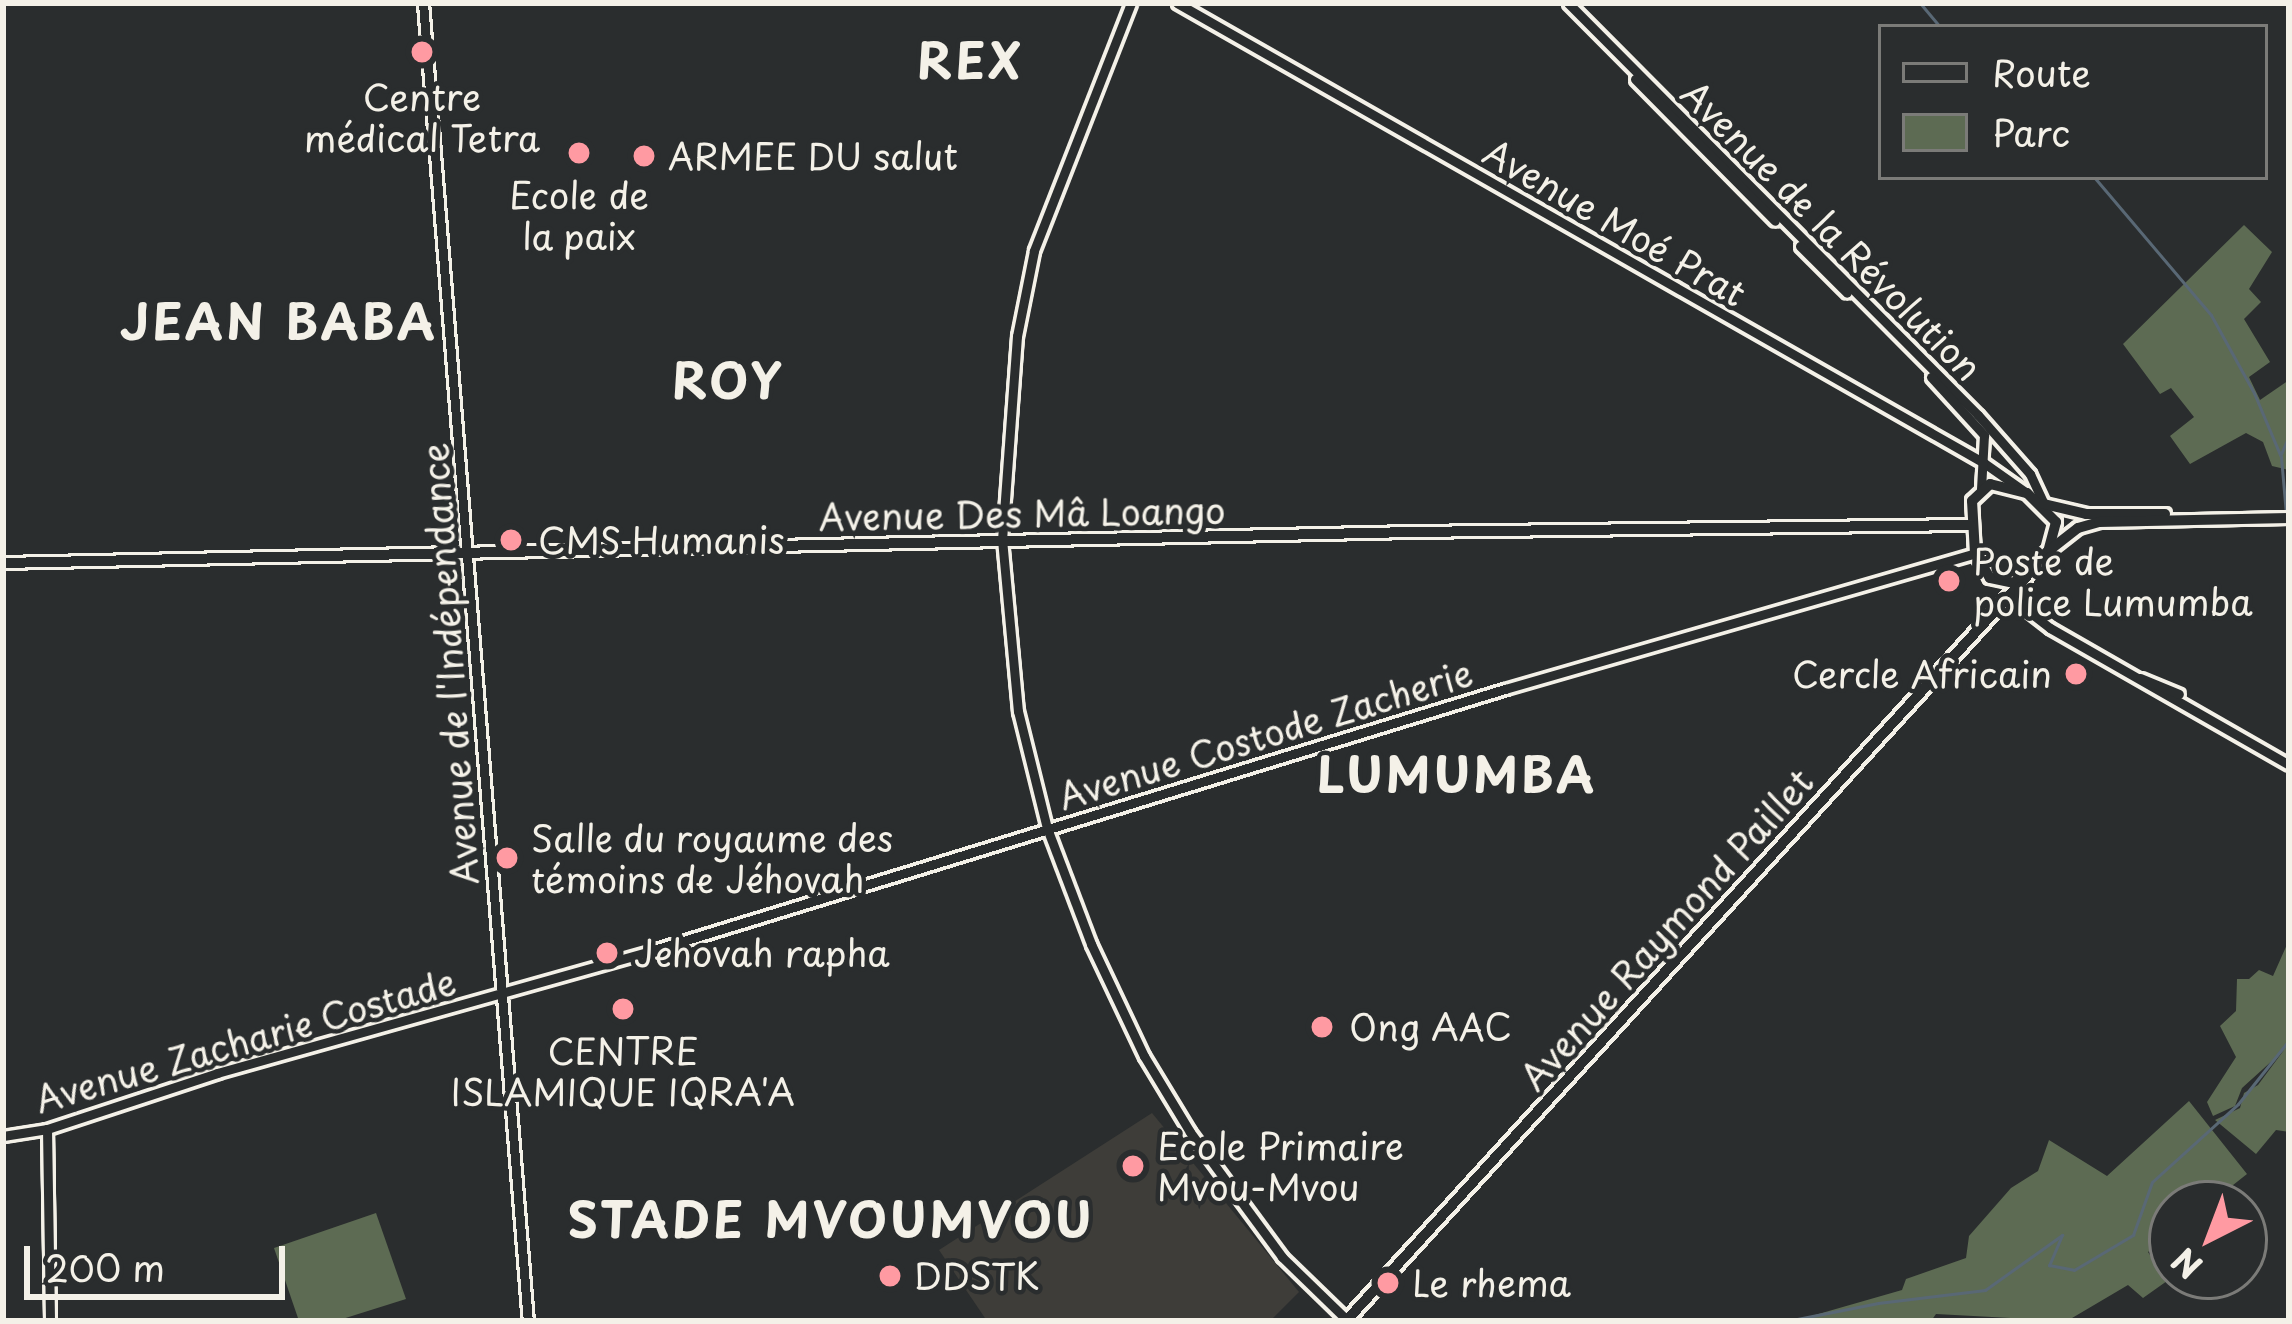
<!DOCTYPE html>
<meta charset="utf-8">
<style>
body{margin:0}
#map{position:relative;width:2292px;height:1324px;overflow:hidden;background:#2a2d2e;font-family:"Playpen Sans",sans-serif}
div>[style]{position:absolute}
.built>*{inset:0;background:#3e3d39}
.green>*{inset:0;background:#5d6b53}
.stream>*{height:3px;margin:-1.5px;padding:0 1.5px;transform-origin:1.5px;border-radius:1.5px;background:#596875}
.roads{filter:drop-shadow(3px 0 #f4f1e8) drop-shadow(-3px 0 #f4f1e8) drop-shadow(0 3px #f4f1e8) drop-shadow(0 -3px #f4f1e8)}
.tertiary>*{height:9px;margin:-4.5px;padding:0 4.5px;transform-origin:4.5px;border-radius:4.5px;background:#2a2d2e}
.secondary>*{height:10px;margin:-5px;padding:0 5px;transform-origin:5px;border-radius:5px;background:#2a2d2e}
.dots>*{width:33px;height:33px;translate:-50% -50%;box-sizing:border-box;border:6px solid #2a2d2e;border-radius:50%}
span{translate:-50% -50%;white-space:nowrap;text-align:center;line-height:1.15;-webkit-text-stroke:9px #2a2d2e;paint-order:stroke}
.poi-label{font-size:36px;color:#f4f1e8}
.left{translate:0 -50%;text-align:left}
.right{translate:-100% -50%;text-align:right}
.street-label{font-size:36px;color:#f4f1e8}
.district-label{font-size:48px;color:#f4f1e8;font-weight:700;letter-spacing:3px}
.frame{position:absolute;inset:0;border:6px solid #f4f1e8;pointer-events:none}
.legend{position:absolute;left:1878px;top:24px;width:390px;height:156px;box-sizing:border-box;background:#2a2d2e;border:3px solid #7b7b78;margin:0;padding:15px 21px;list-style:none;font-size:36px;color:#f4f1e8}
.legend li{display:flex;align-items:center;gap:24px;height:60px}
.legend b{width:60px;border:3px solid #7b7b78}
.north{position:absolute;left:2148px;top:1180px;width:120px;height:120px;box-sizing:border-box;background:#2a2d2e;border:3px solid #7b7b78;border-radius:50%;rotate:222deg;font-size:33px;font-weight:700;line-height:48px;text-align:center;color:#f4f1e8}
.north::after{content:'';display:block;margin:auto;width:42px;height:54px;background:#ff9aa2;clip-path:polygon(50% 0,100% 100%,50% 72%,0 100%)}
.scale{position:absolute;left:24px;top:1246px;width:261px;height:54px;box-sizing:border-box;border:6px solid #f4f1e8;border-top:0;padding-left:15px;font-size:36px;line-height:42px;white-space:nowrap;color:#f4f1e8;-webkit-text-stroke:9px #2a2d2e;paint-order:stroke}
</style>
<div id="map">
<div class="built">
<div style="clip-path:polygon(1152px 1113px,1299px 1292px,1270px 1321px,987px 1321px,939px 1250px)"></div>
</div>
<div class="green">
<div style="clip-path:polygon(2244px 225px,2272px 252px,2249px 289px,2261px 302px,2244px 319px,2270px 362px,2249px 377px,2260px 400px,2289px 380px,2289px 470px,2272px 466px,2263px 442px,2246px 433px,2190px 464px,2170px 436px,2194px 417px,2171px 388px,2160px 394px,2123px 344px)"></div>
<div style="clip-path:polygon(2289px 940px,2289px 1132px,2276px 1130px,2256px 1154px,2215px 1120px,2240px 1108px,2244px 1093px,2258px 1085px,2284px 1050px,2242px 1088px,2235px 1106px,2213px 1116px,2207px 1102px,2236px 1057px,2220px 1026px,2236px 1011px,2237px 979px,2249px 979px,2259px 970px,2273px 976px)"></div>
<div style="clip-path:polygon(2189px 1101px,2247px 1174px,2209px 1204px,2172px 1204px,2172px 1233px,2148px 1252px,2167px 1281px,2143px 1298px,2128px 1285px,2067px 1321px,1936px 1314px,1931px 1321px,1794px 1321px,1902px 1290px,1906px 1279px,1966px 1258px,1969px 1236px,2011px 1188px,2038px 1171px,2049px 1140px,2107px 1176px)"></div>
<div style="clip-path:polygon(376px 1213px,406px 1299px,336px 1321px,299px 1321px,274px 1248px)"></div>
</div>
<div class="stream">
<div style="left:1920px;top:3px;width:31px;rotate:50deg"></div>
<div style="left:2094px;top:177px;width:181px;rotate:49.7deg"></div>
<div style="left:2211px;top:315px;width:89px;rotate:61.1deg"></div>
<div style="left:2254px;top:393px;width:69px;rotate:67.1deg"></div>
<div style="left:2281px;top:457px;width:92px;rotate:85deg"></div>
<div style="left:2281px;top:454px;width:21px;rotate:-67deg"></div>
<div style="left:1787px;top:1321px;width:93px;rotate:-11.2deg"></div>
<div style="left:1878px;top:1303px;width:108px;rotate:-6.9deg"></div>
<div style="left:1985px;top:1290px;width:95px;rotate:-35.5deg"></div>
<div style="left:2062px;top:1235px;width:33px;rotate:113deg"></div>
<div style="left:2049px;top:1265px;width:25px;rotate:11deg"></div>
<div style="left:2074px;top:1270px;width:69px;rotate:-30.7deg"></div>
<div style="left:2133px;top:1235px;width:56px;rotate:-70.3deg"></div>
<div style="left:2152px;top:1182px;width:116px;rotate:-42.2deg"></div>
<div style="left:2238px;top:1104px;width:82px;rotate:-51.4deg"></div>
</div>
<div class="roads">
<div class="tertiary">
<div style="left:423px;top:3px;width:1322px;rotate:85.45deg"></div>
<div style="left:1131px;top:3px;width:266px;rotate:111.4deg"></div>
<div style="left:1034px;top:251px;width:87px;rotate:101.3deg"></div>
<div style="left:1017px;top:336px;width:204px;rotate:94.2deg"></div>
<div style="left:1002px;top:539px;width:173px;rotate:84.7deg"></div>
<div style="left:1018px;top:711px;width:121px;rotate:76.1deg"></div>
<div style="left:1047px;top:828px;width:124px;rotate:69.2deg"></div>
<div style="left:1091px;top:944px;width:124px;rotate:64.7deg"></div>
<div style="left:1144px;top:1056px;width:89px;rotate:58.8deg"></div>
<div style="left:1190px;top:1132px;width:155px;rotate:53.6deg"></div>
<div style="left:1282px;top:1257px;width:91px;rotate:44.1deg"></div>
<div style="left:1177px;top:3px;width:929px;rotate:29.68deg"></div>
<div style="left:1984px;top:463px;width:49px;rotate:35deg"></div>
<div style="left:1568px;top:3px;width:581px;rotate:45.14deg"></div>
<div style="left:1978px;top:415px;width:79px;rotate:48.6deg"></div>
<div style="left:2030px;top:474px;width:33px;rotate:65deg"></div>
<div style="left:1635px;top:79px;width:199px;rotate:45.4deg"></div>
<div style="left:1800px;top:246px;width:66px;rotate:45deg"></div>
<div style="left:1931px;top:377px;width:79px;rotate:47.6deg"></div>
<div style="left:1984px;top:435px;width:54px;rotate:93.2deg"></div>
<div style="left:2010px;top:597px;width:51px;rotate:37.8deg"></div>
<div style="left:2050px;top:628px;width:275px;rotate:29.8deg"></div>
<div style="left:2140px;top:678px;width:42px;rotate:22.3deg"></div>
<div style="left:47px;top:1129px;width:192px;rotate:89.1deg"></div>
<div style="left:3px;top:1136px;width:45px;rotate:-9deg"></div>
<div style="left:47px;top:1129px;width:179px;rotate:-18.2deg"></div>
<div style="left:217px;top:1073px;width:457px;rotate:-15.7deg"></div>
<div style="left:657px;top:949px;width:887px;rotate:-17.05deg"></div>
<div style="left:1505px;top:689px;width:489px;rotate:-16.1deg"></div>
</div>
<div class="secondary">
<div style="left:1990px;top:484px;width:38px;rotate:14deg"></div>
<div style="left:2027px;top:493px;width:41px;rotate:45deg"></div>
<div style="left:2056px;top:522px;width:30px;rotate:105deg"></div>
<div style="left:2048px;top:551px;width:47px;rotate:136.7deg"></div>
<div style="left:2014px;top:583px;width:25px;rotate:-168deg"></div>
<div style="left:1990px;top:578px;width:29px;rotate:-121deg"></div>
<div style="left:1975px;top:553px;width:52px;rotate:-93.3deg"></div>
<div style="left:1972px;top:501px;width:25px;rotate:-43deg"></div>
<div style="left:2044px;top:504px;width:43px;rotate:13.4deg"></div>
<div style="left:2086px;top:514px;width:79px"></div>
<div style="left:2051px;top:549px;width:34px;rotate:-38deg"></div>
<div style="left:2078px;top:528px;width:22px;rotate:-16deg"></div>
<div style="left:2099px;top:522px;width:190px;rotate:-1.2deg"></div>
<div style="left:3px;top:563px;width:1409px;rotate:-1.26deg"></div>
<div style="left:1412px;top:532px;width:559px;rotate:-0.72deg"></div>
<div style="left:1346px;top:1321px;width:1011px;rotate:-47.57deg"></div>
</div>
</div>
<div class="dots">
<div style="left:422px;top:52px;background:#ff9aa2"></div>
<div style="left:579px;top:153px;background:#ff9aa2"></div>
<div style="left:644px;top:156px;background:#ff9aa2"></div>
<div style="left:511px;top:540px;background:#ff9aa2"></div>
<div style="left:1949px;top:581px;background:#ff9aa2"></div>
<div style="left:2076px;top:674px;background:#ff9aa2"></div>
<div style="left:507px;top:858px;background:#ff9aa2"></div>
<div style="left:607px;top:953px;background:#ff9aa2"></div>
<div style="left:623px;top:1009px;background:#ff9aa2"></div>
<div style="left:1322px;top:1027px;background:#ff9aa2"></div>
<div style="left:1133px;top:1166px;background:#ff9aa2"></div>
<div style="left:890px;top:1276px;background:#ff9aa2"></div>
<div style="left:1388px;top:1283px;background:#ff9aa2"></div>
</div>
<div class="poi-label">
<span style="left:422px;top:117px">Centre<br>médical Tetra</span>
<span class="left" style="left:668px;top:156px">ARMEE DU salut</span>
<span style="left:579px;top:215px">Ecole de<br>la paix</span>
<span class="left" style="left:538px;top:540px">CMS Humanis</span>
<span class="left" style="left:1973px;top:581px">Poste de<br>police Lumumba</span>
<span class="right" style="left:2052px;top:674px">Cercle Africain</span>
<span class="left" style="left:531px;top:858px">Salle du royaume des<br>témoins de Jéhovah</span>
<span class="left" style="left:634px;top:953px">Jehovah rapha</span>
<span class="left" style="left:1349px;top:1027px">Ong AAC</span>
<span style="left:623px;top:1071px">CENTRE<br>ISLAMIQUE IQRA'A</span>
<span class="left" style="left:1157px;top:1166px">Ecole Primaire<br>Mvou-Mvou</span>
<span class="left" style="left:914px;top:1276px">DDSTK</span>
<span class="left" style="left:1412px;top:1283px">Le rhema</span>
</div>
<div class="street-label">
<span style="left:1615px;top:222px;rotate:30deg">Avenue Moé Prat</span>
<span style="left:1832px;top:230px;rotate:45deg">Avenue de la Révolution</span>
<span style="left:1022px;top:513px;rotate:-1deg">Avenue Des Mâ Loango</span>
<span style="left:449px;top:664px;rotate:-94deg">Avenue de l'Indépendance</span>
<span style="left:1265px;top:734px;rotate:-17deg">Avenue Costode Zacherie</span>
<span style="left:1666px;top:929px;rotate:-48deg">Avenue Raymond Paillet</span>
<span style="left:245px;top:1040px;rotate:-16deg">Avenue Zacharie Costade</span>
</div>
<div class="district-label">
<span style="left:970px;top:60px">REX</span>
<span style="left:279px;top:321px">JEAN BABA</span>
<span style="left:728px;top:380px">ROY</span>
<span style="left:1457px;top:774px">LUMUMBA</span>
<span style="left:831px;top:1219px">STADE MVOUMVOU</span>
</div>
<div class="frame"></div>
<ul class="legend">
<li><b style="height:15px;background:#2a2d2e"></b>Route</li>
<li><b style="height:33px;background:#5d6b53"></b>Parc</li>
</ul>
<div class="north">N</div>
<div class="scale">200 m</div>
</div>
